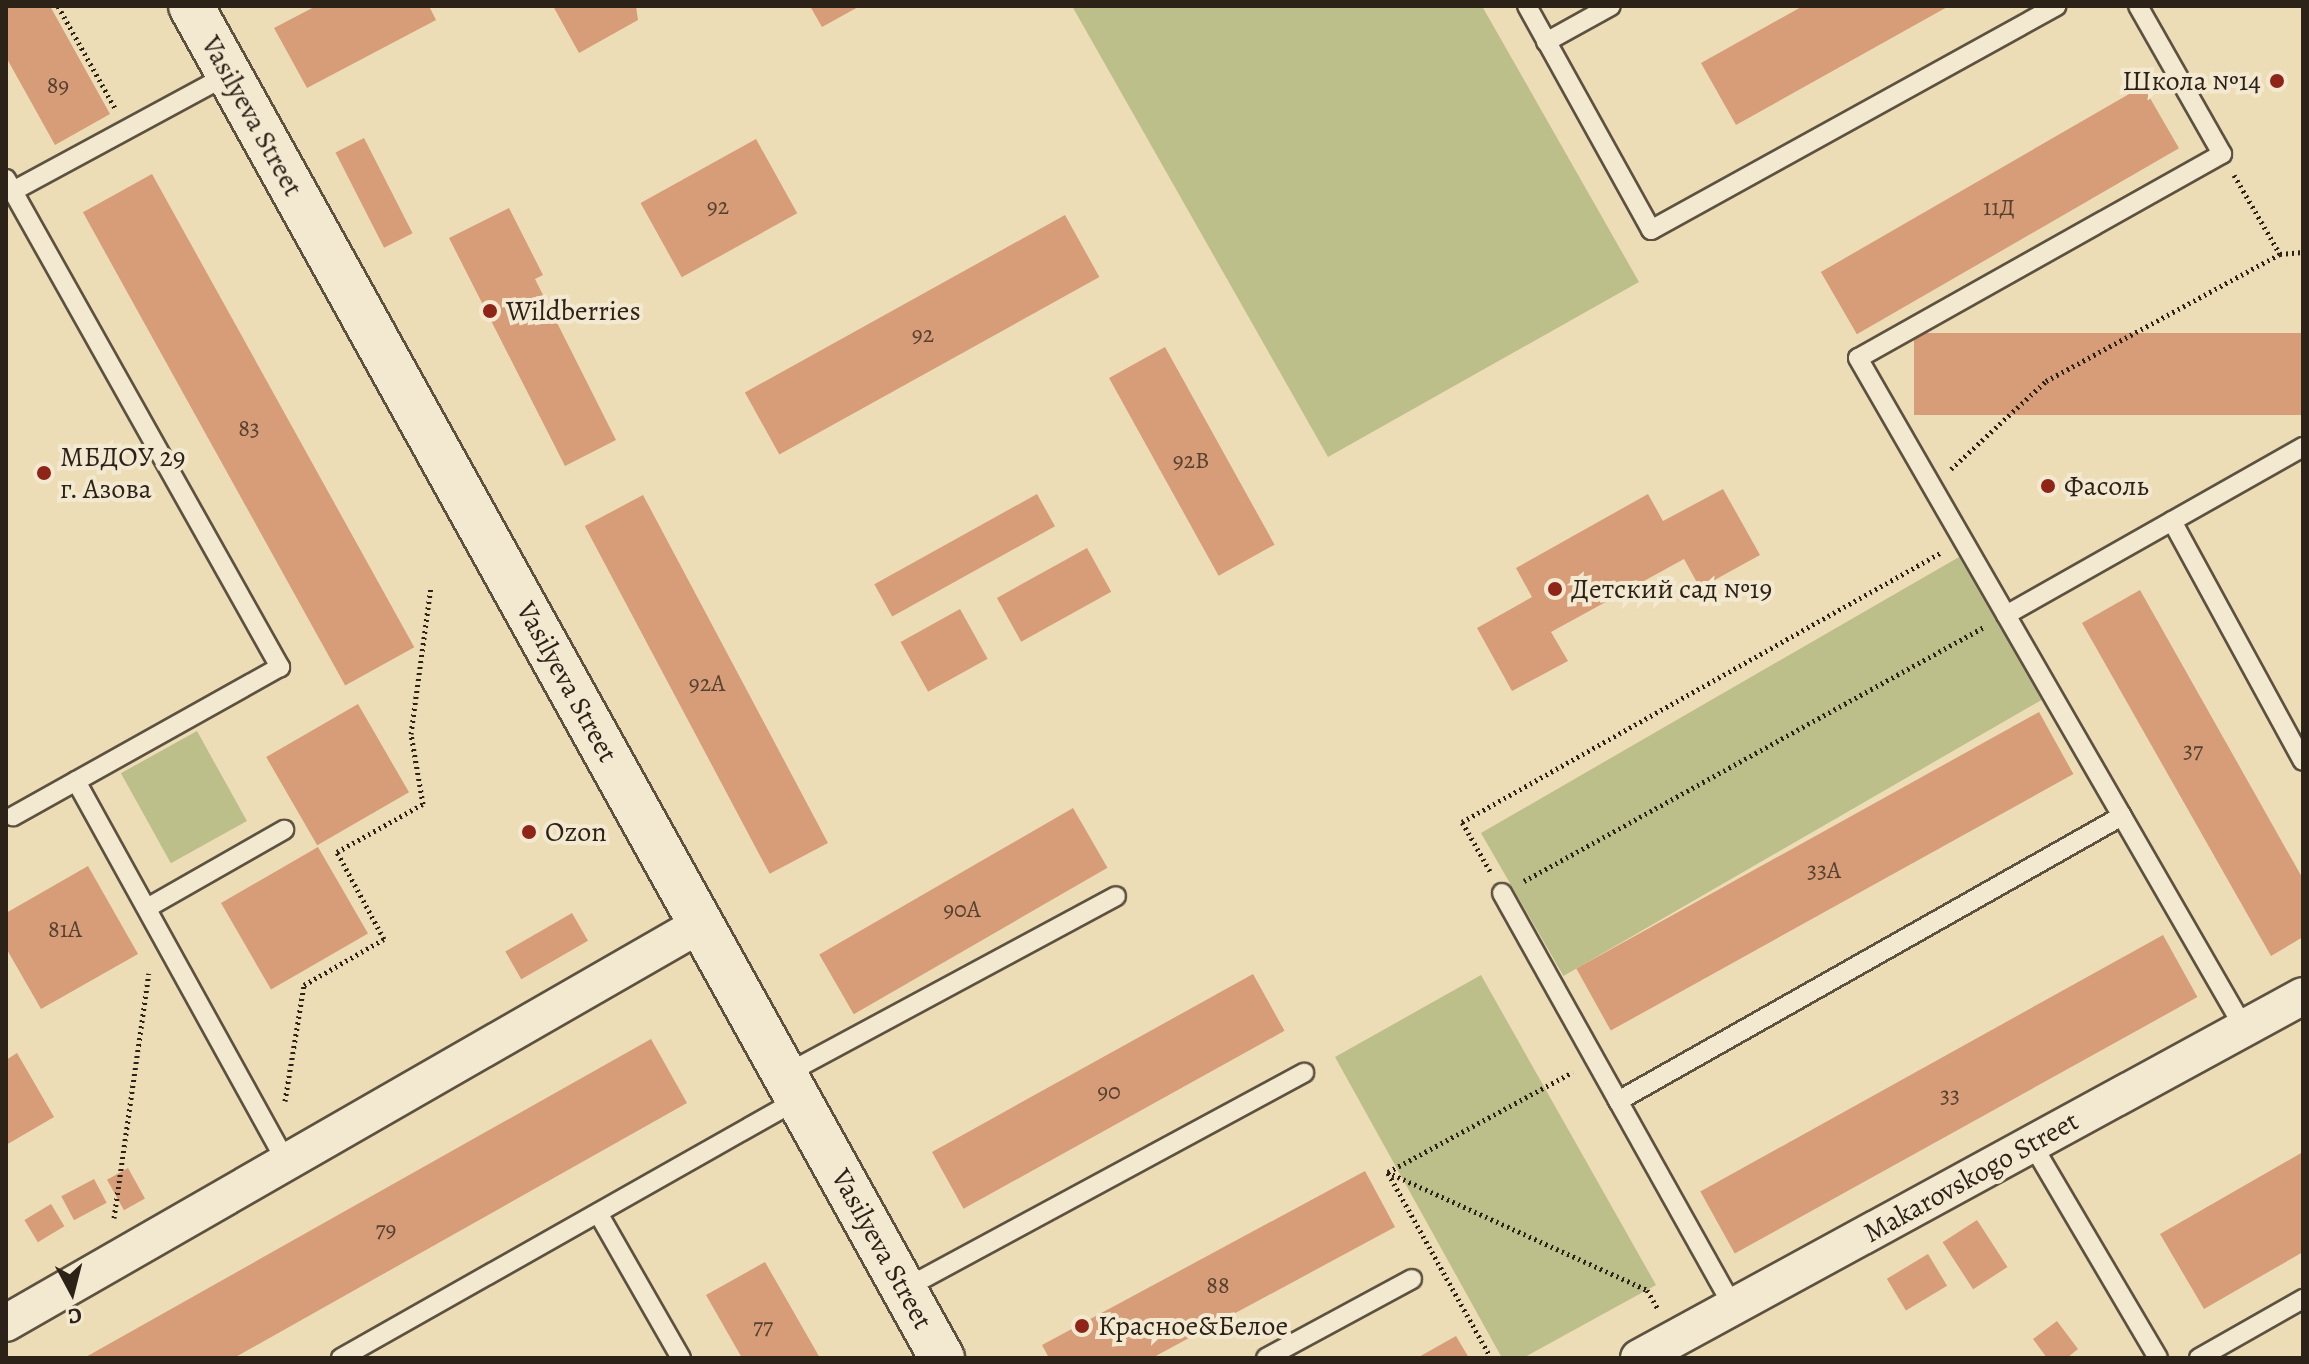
<!DOCTYPE html>
<meta charset="utf-8">
<style>
body{margin:0}
#map{position:relative;width:2309px;height:1364px;overflow:hidden;background:#edddb6;font-family:Alegreya,serif}
div>[style]{position:absolute}
.green>*{inset:0;background:#bdbf8b;transform-origin:0 0}
.building>*{inset:0;background:#d69d78;transform-origin:0 0}
.path>*{height:5px;margin-top:-2.5px;transform-origin:0;background:repeating-linear-gradient(90deg,#2d2218 0 2px,transparent 0 6px)}
.roads{filter:drop-shadow(2px 0 #5d5140) drop-shadow(-2px 0 #5d5140) drop-shadow(0 2px #5d5140) drop-shadow(0 -2px #5d5140)}
.lane>*{height:18px;margin:-9px;padding:0 9px;transform-origin:9px;border-radius:9px;background:#f3e9d0}
.street>*{height:36px;margin:-18px;padding:0 18px;transform-origin:18px;border-radius:18px;background:#f3e9d0}
.secondary>*{height:44px;margin:-22px;padding:0 22px;transform-origin:22px;border-radius:22px;background:#f3e9d0}
.dots>*{width:22px;height:22px;translate:-50% -50%;box-sizing:border-box;border:4px solid #f3e9d0;border-radius:50%}
span{translate:-50% -50%;white-space:nowrap;text-align:center;line-height:1.15;-webkit-text-stroke:8px #f3e9d0;paint-order:stroke}
.number-label{font-size:24px;color:#574130}
.number-label span{-webkit-text-stroke-width:0}
.poi-label{font-size:28px;color:#2d2218}
.right{translate:-100% -50%;text-align:right}
.left{translate:0 -50%;text-align:left}
.street-label{font-size:28px;color:#2d2218}
.frame{position:absolute;inset:0;border:8px solid #2d2218;pointer-events:none}
.north{position:absolute;left:32px;top:1252px;width:80px;height:80px;-webkit-text-stroke:6px #f3e9d0;paint-order:stroke;rotate:173deg;font-size:22px;font-weight:700;line-height:32px;text-align:center;color:#2d2218}
.north::after{content:'';display:block;margin:auto;width:28px;height:36px;background:#2d2218;clip-path:polygon(50% 0,100% 100%,50% 72%,0 100%)}
</style>
<div id="map">
<div class="green">
<div style="clip-path:polygon(1072px 6px,1482px 6px,1639px 282px,1328px 457px)"></div>
<div style="left:1959px;top:557px;width:165px;height:552px;rotate:60deg"></div>
<div style="left:197px;top:731px;width:103px;height:87px;rotate:61deg"></div>
<div style="clip-path:polygon(1481px 975px,1656px 1285px,1523px 1358px,1502px 1358px,1335px 1057px)"></div>
</div>
<div class="building">
<div style="clip-path:polygon(6px 6px,50px 6px,110px 114px,55px 145px,6px 57px)"></div>
<div style="clip-path:polygon(316px 6px,429px 6px,436px 20px,307px 88px,274px 28px)"></div>
<div style="clip-path:polygon(553px 6px,636px 6px,638px 20px,579px 53px)"></div>
<div style="clip-path:polygon(810px 6px,860px 6px,822px 27px)"></div>
<div style="clip-path:polygon(1803px 6px,1949px 6px,1736px 125px,1701px 63px)"></div>
<div style="left:2143px;top:86px;width:72px;height:372px;rotate:60deg"></div>
<div style="left:364px;top:138px;width:107px;height:32px;rotate:63deg"></div>
<div style="left:756px;top:139px;width:85px;height:132px;rotate:61deg"></div>
<div style="left:152px;top:174px;width:541px;height:79px;rotate:61deg"></div>
<div style="clip-path:polygon(509px 208px,543px 275px,535px 279px,616px 440px,565px 466px,449px 238px)"></div>
<div style="left:1065px;top:215px;width:71px;height:366px;rotate:61deg"></div>
<div style="left:2303px;top:333px;width:82px;height:389px;rotate:90deg"></div>
<div style="left:1165px;top:347px;width:226px;height:64px;rotate:61deg"></div>
<div style="clip-path:polygon(1723px 489px,1760px 555px,1700px 588px,1684px 559px,1551px 632px,1568px 661px,1512px 691px,1477px 628px,1532px 597px,1516px 568px,1648px 494px,1663px 521px)"></div>
<div style="left:1037px;top:494px;width:37px;height:186px;rotate:61deg"></div>
<div style="left:643px;top:495px;width:394px;height:66px;rotate:62deg"></div>
<div style="left:1087px;top:548px;width:50px;height:103px;rotate:61deg"></div>
<div style="clip-path:polygon(2140px 590px,2303px 879px,2303px 937px,2271px 956px,2082px 623px)"></div>
<div style="left:960px;top:609px;width:57px;height:68px;rotate:61deg"></div>
<div style="left:358px;top:704px;width:102px;height:106px;rotate:60deg"></div>
<div style="left:2039px;top:712px;width:71px;height:529px;rotate:61deg"></div>
<div style="left:1073px;top:808px;width:69px;height:293px;rotate:60deg"></div>
<div style="left:318px;top:847px;width:100px;height:112px;rotate:60deg"></div>
<div style="clip-path:polygon(88px 866px,138px 954px,41px 1009px,6px 948px,6px 913px)"></div>
<div style="left:572px;top:913px;width:32px;height:77px;rotate:60deg"></div>
<div style="left:2163px;top:935px;width:71px;height:529px;rotate:61deg"></div>
<div style="left:1253px;top:974px;width:65px;height:367px;rotate:61deg"></div>
<div style="clip-path:polygon(651px 1039px,687px 1103px,234px 1358px,84px 1358px)"></div>
<div style="clip-path:polygon(17px 1053px,54px 1117px,6px 1145px,6px 1060px)"></div>
<div style="clip-path:polygon(2303px 1152px,2303px 1252px,2204px 1309px,2160px 1234px)"></div>
<div style="left:128px;top:1168px;width:35px;height:24px;rotate:61deg"></div>
<div style="clip-path:polygon(1365px 1171px,1395px 1227px,1152px 1358px,1049px 1358px,1042px 1345px)"></div>
<div style="left:94px;top:1179px;width:27px;height:37px;rotate:62deg"></div>
<div style="left:51px;top:1204px;width:26px;height:31px;rotate:59deg"></div>
<div style="left:1977px;top:1220px;width:56px;height:41px;rotate:57deg"></div>
<div style="left:1928px;top:1254px;width:37px;height:48px;rotate:59deg"></div>
<div style="clip-path:polygon(765px 1262px,820px 1358px,742px 1358px,706px 1295px)"></div>
<div style="clip-path:polygon(2057px 1321px,2078px 1349px,2067px 1358px,2047px 1358px,2033px 1339px)"></div>
<div style="clip-path:polygon(1456px 1336px,1469px 1358px,1417px 1358px)"></div>
</div>
<div class="path">
<div style="left:58px;top:6px;width:117px;rotate:60.8deg"></div>
<div style="left:2234px;top:175px;width:91px;rotate:59.8deg"></div>
<div style="left:1951px;top:469px;width:129px;rotate:-42.8deg"></div>
<div style="left:2046px;top:381px;width:266px;rotate:-28.5deg"></div>
<div style="left:2280px;top:254px;width:23px;rotate:-5deg"></div>
<div style="left:1490px;top:871px;width:56px;rotate:-119.7deg"></div>
<div style="left:1462px;top:822px;width:551px;rotate:-29.36deg"></div>
<div style="left:1524px;top:881px;width:525px;rotate:-28.91deg"></div>
<div style="left:285px;top:1101px;width:118px;rotate:-80.7deg"></div>
<div style="left:304px;top:985px;width:92px;rotate:-29.9deg"></div>
<div style="left:384px;top:939px;width:99px;rotate:-118.4deg"></div>
<div style="left:337px;top:852px;width:98px;rotate:-29.2deg"></div>
<div style="left:423px;top:804px;width:71px;rotate:-99.7deg"></div>
<div style="left:411px;top:734px;width:149px;rotate:-82.3deg"></div>
<div style="left:1387px;top:1172px;width:286px;rotate:24.4deg"></div>
<div style="left:1647px;top:1290px;width:22px;rotate:60deg"></div>
<div style="left:1388px;top:1172px;width:210px;rotate:-28.4deg"></div>
<div style="left:1388px;top:1173px;width:212px;rotate:60.9deg"></div>
<div style="left:114px;top:1218px;width:247px;rotate:-81.9deg"></div>
</div>
<div class="roads">
<div class="lane">
<div style="left:1527px;top:6px;width:256px;rotate:61deg"></div>
<div style="left:1651px;top:230px;width:463px;rotate:-28.9deg"></div>
<div style="left:2138px;top:6px;width:170px;rotate:60.4deg"></div>
<div style="left:2222px;top:154px;width:417px;rotate:150.7deg"></div>
<div style="left:1858px;top:358px;width:773px;rotate:60.05deg"></div>
<div style="left:1546px;top:42px;width:74px;rotate:-29deg"></div>
<div style="left:6px;top:179px;width:560px;rotate:60.69deg"></div>
<div style="left:280px;top:667px;width:306px;rotate:150.8deg"></div>
<div style="left:13px;top:191px;width:246px;rotate:-28.4deg"></div>
<div style="left:2172px;top:521px;width:273px;rotate:61.4deg"></div>
<div style="left:2006px;top:615px;width:341px;rotate:-29.5deg"></div>
<div style="left:76px;top:781px;width:434px;rotate:61.1deg"></div>
<div style="left:1502px;top:893px;width:474px;rotate:60.8deg"></div>
<div style="left:147px;top:908px;width:158px;rotate:-29.7deg"></div>
<div style="left:784px;top:1075px;width:377px;rotate:-28.3deg"></div>
<div style="left:1618px;top:1101px;width:579px;rotate:-29.49deg"></div>
<div style="left:2032px;top:1144px;width:248px;rotate:59.5deg"></div>
<div style="left:598px;top:1213px;width:167px;rotate:60.2deg"></div>
<div style="left:904px;top:1289px;width:455px;rotate:-28.4deg"></div>
<div style="left:341px;top:1358px;width:526px;rotate:-29.49deg"></div>
<div style="left:1266px;top:1358px;width:166px;rotate:-28.4deg"></div>
<div style="left:2199px;top:1358px;width:120px;rotate:-29.6deg"></div>
</div>
<div class="street">
<div style="left:6px;top:1323px;width:801px;rotate:-29.86deg"></div>
<div style="left:1639px;top:1358px;width:756px;rotate:-28.6deg"></div>
</div>
<div class="secondary">
<div style="left:191px;top:6px;width:1547px;rotate:60.95deg"></div>
</div>
</div>
<div class="dots">
<div style="left:2277px;top:81px;background:#8f2418"></div>
<div style="left:490px;top:311px;background:#8f2418"></div>
<div style="left:44px;top:473px;background:#8f2418"></div>
<div style="left:2048px;top:486px;background:#8f2418"></div>
<div style="left:1555px;top:589px;background:#8f2418"></div>
<div style="left:529px;top:832px;background:#8f2418"></div>
<div style="left:1082px;top:1326px;background:#8f2418"></div>
</div>
<div class="number-label">
<span style="left:58px;top:86px">89</span>
<span style="left:718px;top:207px">92</span>
<span style="left:1999px;top:208px">11Д</span>
<span style="left:923px;top:335px">92</span>
<span style="left:249px;top:429px">83</span>
<span style="left:1191px;top:461px">92В</span>
<span style="left:707px;top:684px">92А</span>
<span style="left:2193px;top:751px">37</span>
<span style="left:1824px;top:871px">33А</span>
<span style="left:962px;top:910px">90А</span>
<span style="left:65px;top:930px">81А</span>
<span style="left:1109px;top:1092px">90</span>
<span style="left:1950px;top:1096px">33</span>
<span style="left:386px;top:1230px">79</span>
<span style="left:1218px;top:1286px">88</span>
<span style="left:763px;top:1327px">77</span>
</div>
<div class="poi-label">
<span class="right" style="left:2261px;top:81px">Школа №14</span>
<span class="left" style="left:506px;top:311px">Wildberries</span>
<span class="left" style="left:60px;top:473px">МБДОУ 29<br>г. Азова</span>
<span class="left" style="left:2064px;top:486px">Фасоль</span>
<span class="left" style="left:1571px;top:589px">Детский сад №19</span>
<span class="left" style="left:545px;top:832px">Ozon</span>
<span class="left" style="left:1098px;top:1326px">Красное&amp;Белое</span>
</div>
<div class="street-label">
<span style="left:252px;top:116px;rotate:61deg">Vasilyeva Street</span>
<span style="left:567px;top:682px;rotate:61deg">Vasilyeva Street</span>
<span style="left:1971px;top:1177px;rotate:-29deg">Makarovskogo Street</span>
<span style="left:882px;top:1249px;rotate:61deg">Vasilyeva Street</span>
</div>
<div class="frame"></div>
<div class="north">С</div>
</div>
